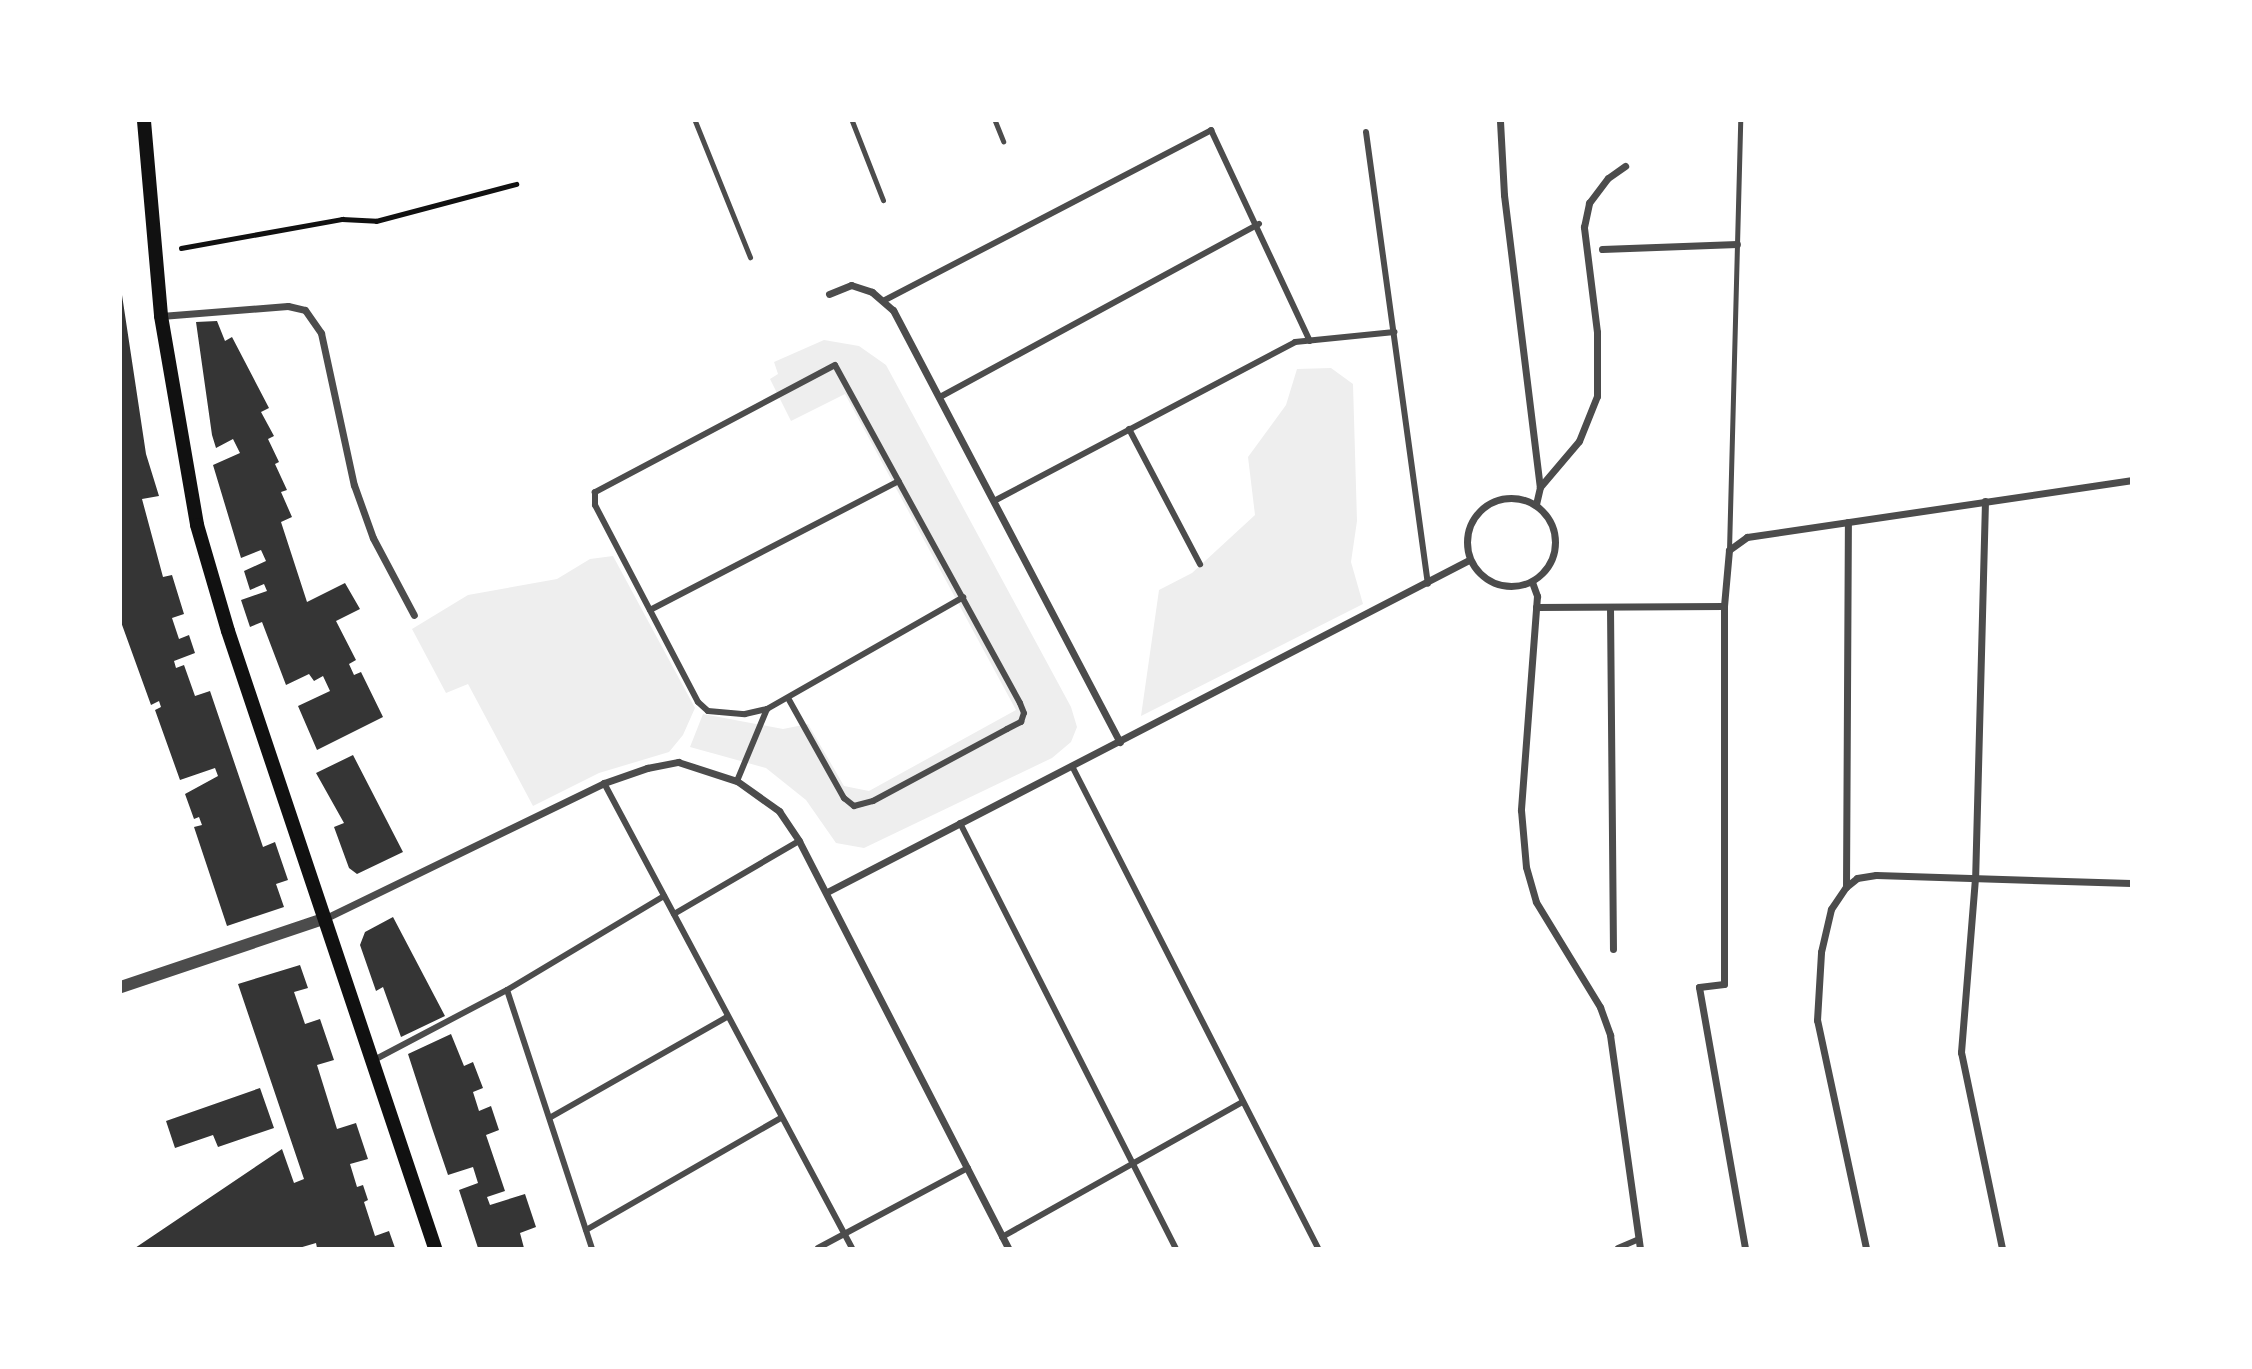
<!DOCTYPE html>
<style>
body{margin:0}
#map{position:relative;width:2252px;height:1369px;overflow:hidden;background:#fff;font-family:Arial,sans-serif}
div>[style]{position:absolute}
.green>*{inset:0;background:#eee}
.building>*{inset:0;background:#353535}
.path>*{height:4.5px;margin:-2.25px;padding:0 2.25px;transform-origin:2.25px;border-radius:2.25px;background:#111}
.service>*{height:5px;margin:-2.5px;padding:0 2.5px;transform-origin:2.5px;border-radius:2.5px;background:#4c4c4c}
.pedestrian>*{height:6px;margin:-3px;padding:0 3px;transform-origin:3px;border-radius:3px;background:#4c4c4c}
.minor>*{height:7px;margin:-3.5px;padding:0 3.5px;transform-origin:3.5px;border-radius:3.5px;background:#4c4c4c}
.minor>.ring{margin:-3.5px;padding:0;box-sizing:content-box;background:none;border:7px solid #4c4c4c;border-radius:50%}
.tertiary>*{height:12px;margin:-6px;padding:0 6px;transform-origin:6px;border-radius:6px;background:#4c4c4c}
.secondary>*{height:14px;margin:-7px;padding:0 7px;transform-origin:7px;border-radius:7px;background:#111}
span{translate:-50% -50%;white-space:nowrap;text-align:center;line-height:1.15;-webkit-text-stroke:5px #fff;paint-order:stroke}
.frame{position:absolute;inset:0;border:122px solid #fff;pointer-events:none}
</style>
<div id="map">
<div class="green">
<div style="clip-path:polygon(824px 340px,859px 346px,886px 365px,1071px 707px,1077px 727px,1071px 742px,1052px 758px,864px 848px,836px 843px,806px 800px,766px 768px,690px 747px,703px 714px,783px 729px,808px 724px,844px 786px,869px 791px,1016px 710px,845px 394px,791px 421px,770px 379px,778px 374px,774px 362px)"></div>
<div style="clip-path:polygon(1331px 368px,1353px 384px,1357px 521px,1351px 562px,1363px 604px,1141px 716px,1159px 590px,1192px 573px,1255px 515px,1248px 457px,1286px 405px,1297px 369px)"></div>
<div style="clip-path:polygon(613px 556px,695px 708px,683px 735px,669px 752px,599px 773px,533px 806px,468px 684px,446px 693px,412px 629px,468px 595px,557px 579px,590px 559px)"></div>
</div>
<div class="building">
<div style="clip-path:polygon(122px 295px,146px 454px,159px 496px,142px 499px,163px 577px,172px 575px,184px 614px,172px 618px,179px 639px,189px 635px,195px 653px,174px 661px,176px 668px,184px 665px,195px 696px,210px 691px,263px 847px,275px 842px,288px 880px,276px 884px,284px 907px,227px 926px,194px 827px,202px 825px,199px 817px,194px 819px,185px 794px,218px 776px,215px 768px,180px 780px,155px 710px,161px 707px,159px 701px,151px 705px,121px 622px)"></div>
<div style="clip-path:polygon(217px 321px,225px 341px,232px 337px,269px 408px,261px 412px,274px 436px,268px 439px,279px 462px,275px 464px,287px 490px,281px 492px,292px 517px,281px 522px,307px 602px,345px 583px,360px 609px,336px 621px,356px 660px,349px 664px,354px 675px,361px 672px,383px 717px,317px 750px,298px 706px,330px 691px,323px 676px,314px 681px,309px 674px,286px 685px,262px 622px,250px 627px,241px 600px,267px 591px,264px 584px,250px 590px,244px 571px,266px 561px,261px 550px,241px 558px,213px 465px,240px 453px,233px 439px,216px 448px,212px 435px,196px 322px)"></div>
<div style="clip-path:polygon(353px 755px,403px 852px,357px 874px,349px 868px,334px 827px,344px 823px,316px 773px)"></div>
<div style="clip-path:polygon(393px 917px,445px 1016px,401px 1037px,383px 987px,376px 991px,360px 945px,365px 932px)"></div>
<div style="clip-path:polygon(300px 965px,308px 988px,294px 992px,305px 1024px,320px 1019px,334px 1060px,317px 1065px,337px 1129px,356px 1123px,368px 1159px,350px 1164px,357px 1187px,363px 1185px,368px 1200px,364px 1202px,375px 1236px,389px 1231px,395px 1248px,317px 1248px,316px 1243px,299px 1248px,135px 1248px,282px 1149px,294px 1183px,304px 1179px,238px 984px)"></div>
<div style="clip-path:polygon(451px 1034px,464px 1066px,473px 1062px,483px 1088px,473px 1092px,479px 1111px,491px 1106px,499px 1130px,486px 1135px,505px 1191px,487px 1197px,490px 1205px,525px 1194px,536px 1227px,520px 1233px,524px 1248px,478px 1248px,459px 1190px,478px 1183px,473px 1167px,448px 1175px,432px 1128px,408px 1054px)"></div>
<div style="clip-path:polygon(260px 1088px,274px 1128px,218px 1147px,213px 1135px,175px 1148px,166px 1121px)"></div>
</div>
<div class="path">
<div style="left:181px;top:248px;width:164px;rotate:-10.2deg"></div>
<div style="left:342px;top:219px;width:34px;rotate:3deg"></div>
<div style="left:376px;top:221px;width:145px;rotate:-14.8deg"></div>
</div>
<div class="service">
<div style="left:695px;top:121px;width:147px;rotate:68deg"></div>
<div style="left:852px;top:121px;width:85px;rotate:68.6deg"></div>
<div style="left:995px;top:121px;width:22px;rotate:68deg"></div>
<div style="left:1729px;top:550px;width:429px;rotate:-88.5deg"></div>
</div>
<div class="pedestrian">
<div style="left:1366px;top:132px;width:456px;rotate:82.2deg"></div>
<div style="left:885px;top:300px;width:368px;rotate:-27.5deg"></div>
<div style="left:1211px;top:130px;width:233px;rotate:64.9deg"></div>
<div style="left:940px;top:397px;width:363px;rotate:-28.5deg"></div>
<div style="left:1129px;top:429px;width:153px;rotate:62.3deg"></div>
<div style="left:994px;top:501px;width:340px;rotate:-27.8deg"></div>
<div style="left:1295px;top:342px;width:100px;rotate:-5.8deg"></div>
<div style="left:650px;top:610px;width:280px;rotate:-27.4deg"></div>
<div style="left:788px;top:698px;width:115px;rotate:60.8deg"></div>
<div style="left:844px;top:798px;width:13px;rotate:39deg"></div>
<div style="left:854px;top:806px;width:20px;rotate:-15deg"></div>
<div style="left:873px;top:801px;width:152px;rotate:-28.2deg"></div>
<div style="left:1007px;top:729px;width:16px;rotate:-27deg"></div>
<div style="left:1021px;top:722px;width:9px;rotate:-72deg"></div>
<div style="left:1024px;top:713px;width:11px;rotate:-112deg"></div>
<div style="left:1020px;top:703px;width:385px;rotate:-118.7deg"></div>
<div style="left:835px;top:365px;width:272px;rotate:152.1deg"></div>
<div style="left:595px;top:492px;width:13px;rotate:90deg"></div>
<div style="left:595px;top:505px;width:222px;rotate:62.4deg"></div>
<div style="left:698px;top:702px;width:13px;rotate:42deg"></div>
<div style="left:708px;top:711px;width:37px;rotate:5deg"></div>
<div style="left:745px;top:714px;width:23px;rotate:-13deg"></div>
<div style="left:767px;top:709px;width:226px;rotate:-29.7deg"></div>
<div style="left:1072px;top:766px;width:541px;rotate:62.96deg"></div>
<div style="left:737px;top:781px;width:78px;rotate:-67.4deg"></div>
<div style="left:604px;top:783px;width:527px;rotate:61.93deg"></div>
<div style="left:960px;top:823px;width:477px;rotate:63.1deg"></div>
<div style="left:674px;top:914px;width:145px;rotate:-30.3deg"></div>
<div style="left:507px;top:990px;width:272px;rotate:71.8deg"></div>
<div style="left:374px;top:1060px;width:150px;rotate:-27.8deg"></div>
<div style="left:507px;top:990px;width:183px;rotate:-30.9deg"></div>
<div style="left:551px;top:1117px;width:202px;rotate:-29.6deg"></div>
<div style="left:586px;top:1230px;width:225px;rotate:-29.9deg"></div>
<div style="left:1002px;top:1237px;width:276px;rotate:-29.3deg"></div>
<div style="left:818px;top:1248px;width:170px;rotate:-28.1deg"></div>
<div style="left:1618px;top:1248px;width:23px;rotate:-23deg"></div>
</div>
<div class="minor">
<div style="left:1500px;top:121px;width:74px;rotate:86.9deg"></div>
<div style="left:1504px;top:195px;width:294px;rotate:83deg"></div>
<div style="left:1540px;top:487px;width:18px;rotate:103deg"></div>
<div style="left:1602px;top:249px;width:135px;rotate:-2.1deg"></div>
<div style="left:829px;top:294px;width:24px;rotate:-22deg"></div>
<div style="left:851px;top:285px;width:22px;rotate:18deg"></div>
<div style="left:872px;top:292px;width:28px;rotate:41deg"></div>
<div style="left:893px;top:310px;width:488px;rotate:62.3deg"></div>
<div style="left:161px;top:316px;width:127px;rotate:-4.5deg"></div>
<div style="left:288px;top:306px;width:17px;rotate:13deg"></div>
<div style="left:305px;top:310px;width:28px;rotate:55deg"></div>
<div style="left:321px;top:333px;width:156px;rotate:77.8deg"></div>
<div style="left:354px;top:485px;width:56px;rotate:70.3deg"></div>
<div style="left:373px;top:538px;width:87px;rotate:62deg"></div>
<div style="left:1540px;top:487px;width:60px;rotate:-49.7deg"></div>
<div style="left:1579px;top:441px;width:48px;rotate:-68.2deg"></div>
<div style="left:1597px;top:396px;width:64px;rotate:-90deg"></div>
<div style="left:1597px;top:332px;width:106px;rotate:-97.1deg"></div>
<div style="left:1584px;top:227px;width:25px;rotate:-78deg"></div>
<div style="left:1589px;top:203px;width:31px;rotate:-53deg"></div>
<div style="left:1608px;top:178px;width:21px;rotate:-35deg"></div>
<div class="ring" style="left:1467px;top:498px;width:81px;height:81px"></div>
<div style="left:1985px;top:501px;width:377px;rotate:91.5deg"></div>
<div style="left:1975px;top:878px;width:175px;rotate:94.6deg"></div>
<div style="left:1961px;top:1052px;width:200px;rotate:78.2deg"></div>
<div style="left:1532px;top:582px;width:15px;rotate:70deg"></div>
<div style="left:1537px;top:596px;width:215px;rotate:94.3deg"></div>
<div style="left:1521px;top:810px;width:57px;rotate:85deg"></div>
<div style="left:1526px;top:867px;width:36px;rotate:74deg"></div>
<div style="left:1536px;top:902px;width:123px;rotate:58.6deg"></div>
<div style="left:1600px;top:1007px;width:30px;rotate:70deg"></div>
<div style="left:1610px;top:1035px;width:215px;rotate:82deg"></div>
<div style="left:1536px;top:607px;width:188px;rotate:-0.3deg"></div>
<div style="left:1610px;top:607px;width:342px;rotate:89.5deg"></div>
<div style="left:1846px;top:887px;width:365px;rotate:-89.7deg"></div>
<div style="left:827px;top:892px;width:723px;rotate:-27.35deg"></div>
<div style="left:326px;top:918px;width:309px;rotate:-25.9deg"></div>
<div style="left:604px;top:783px;width:46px;rotate:-19.2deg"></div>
<div style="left:647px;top:768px;width:32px;rotate:-11deg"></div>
<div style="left:678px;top:762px;width:62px;rotate:17.9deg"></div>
<div style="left:737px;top:781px;width:52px;rotate:35.5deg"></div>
<div style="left:779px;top:811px;width:36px;rotate:56deg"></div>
<div style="left:799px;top:841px;width:458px;rotate:62.8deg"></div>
<div style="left:1745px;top:1248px;width:265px;rotate:-100deg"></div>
<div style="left:1699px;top:987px;width:25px;rotate:-7deg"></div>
<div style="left:1724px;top:984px;width:378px;rotate:-90deg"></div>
<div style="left:1724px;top:606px;width:56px;rotate:-84.9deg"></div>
<div style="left:1729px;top:550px;width:22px;rotate:-36deg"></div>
<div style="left:1747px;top:537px;width:388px;rotate:-8.4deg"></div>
<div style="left:1866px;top:1248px;width:233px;rotate:-102.1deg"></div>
<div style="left:1817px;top:1020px;width:68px;rotate:-86.6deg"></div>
<div style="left:1821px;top:952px;width:44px;rotate:-76.9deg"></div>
<div style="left:1831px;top:909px;width:27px;rotate:-56deg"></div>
<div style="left:1846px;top:887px;width:14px;rotate:-39deg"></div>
<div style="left:1857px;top:878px;width:19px;rotate:-9deg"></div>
<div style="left:1876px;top:875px;width:255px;rotate:1.8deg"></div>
</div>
<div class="tertiary">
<div style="left:121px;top:987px;width:216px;rotate:-18.6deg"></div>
</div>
<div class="secondary">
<div style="left:144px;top:121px;width:196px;rotate:85deg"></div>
<div style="left:161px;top:316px;width:212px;rotate:80.2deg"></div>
<div style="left:197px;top:525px;width:110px;rotate:73.7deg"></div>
<div style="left:228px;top:631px;width:651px;rotate:71.45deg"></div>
</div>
<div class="frame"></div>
</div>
